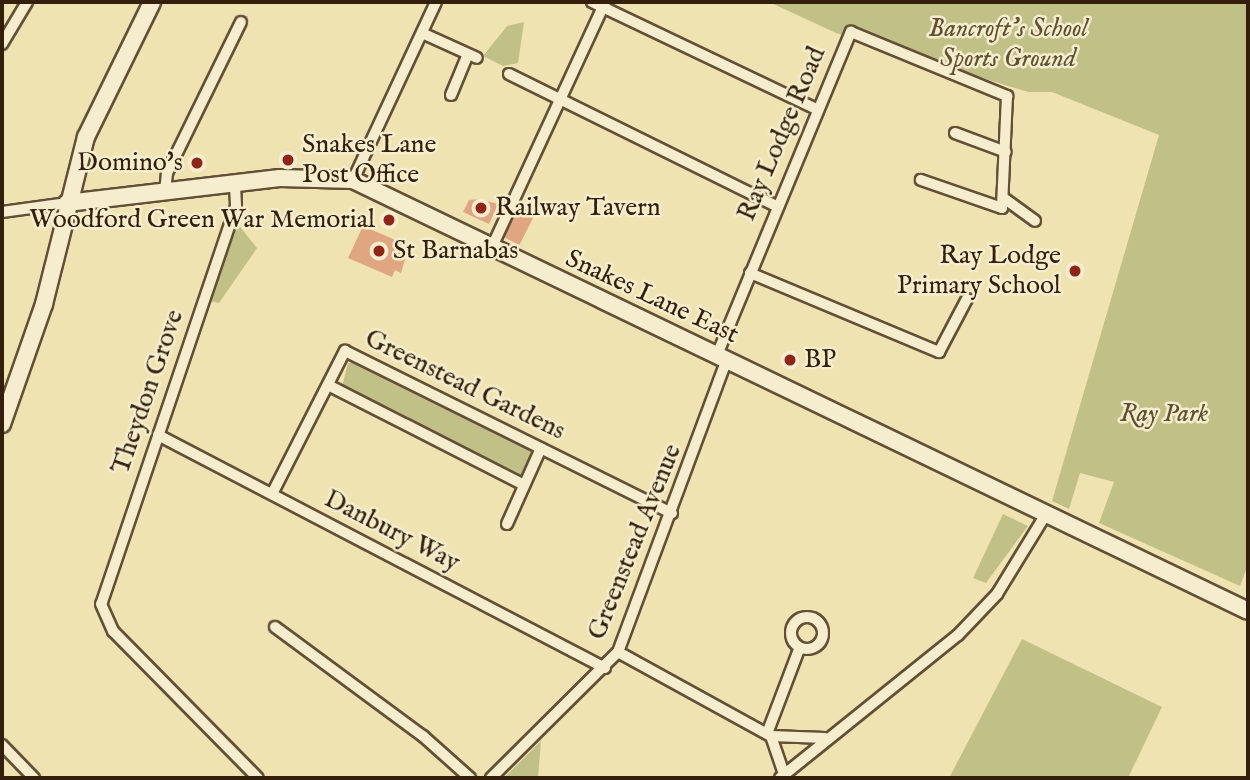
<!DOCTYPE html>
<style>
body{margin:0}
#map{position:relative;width:1250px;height:780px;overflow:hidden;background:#f0e3b2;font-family:"IM FELL English",serif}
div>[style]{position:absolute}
.green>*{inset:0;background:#c1c187}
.building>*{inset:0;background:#e0a682;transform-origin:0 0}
.roads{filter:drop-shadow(2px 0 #625036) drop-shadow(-2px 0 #625036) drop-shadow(0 2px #625036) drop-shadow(0 -2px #625036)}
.street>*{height:10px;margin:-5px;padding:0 5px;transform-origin:5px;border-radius:5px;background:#f5edcd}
.street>.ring{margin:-5px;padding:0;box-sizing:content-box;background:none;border:10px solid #f5edcd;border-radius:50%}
.secondary>*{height:16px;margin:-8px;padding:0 8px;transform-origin:8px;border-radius:8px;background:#f5edcd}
.dots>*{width:19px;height:19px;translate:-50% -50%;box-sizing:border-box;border:4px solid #f5edcd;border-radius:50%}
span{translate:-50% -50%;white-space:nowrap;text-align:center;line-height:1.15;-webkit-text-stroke:5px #f5edcd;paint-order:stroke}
.park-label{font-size:26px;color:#5e5031;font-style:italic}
.street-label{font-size:26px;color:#331f0c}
.poi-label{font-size:26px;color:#331f0c}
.left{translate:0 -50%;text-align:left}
.right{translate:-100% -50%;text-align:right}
.frame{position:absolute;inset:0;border:4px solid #331f0c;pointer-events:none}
</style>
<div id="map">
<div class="green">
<div style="clip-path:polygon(769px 2px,1248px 2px,1248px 565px,1240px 586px,1099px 523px,1114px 482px,1080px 473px,1069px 509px,1052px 501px,1159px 135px,1052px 92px,1028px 92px,836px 33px)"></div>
<div style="clip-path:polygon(524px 22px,518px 63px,503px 66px,483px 56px,507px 26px)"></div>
<div style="clip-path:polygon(237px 223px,257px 248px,219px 303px,210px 301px)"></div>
<div style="clip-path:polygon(362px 362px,537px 450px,523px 476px,342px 387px,348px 363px)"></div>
<div style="clip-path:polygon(1003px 514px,1028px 526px,986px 583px,973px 578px)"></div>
<div style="clip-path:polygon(1022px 639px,1162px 707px,1128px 778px,949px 778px)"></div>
<div style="clip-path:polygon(541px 741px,538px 778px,504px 778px)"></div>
</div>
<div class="building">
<div style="clip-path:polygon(480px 199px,498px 204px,489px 224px,463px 212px,469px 200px)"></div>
<div style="left:521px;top:202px;width:18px;height:39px;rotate:27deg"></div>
<div style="clip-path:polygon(363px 226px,409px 246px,401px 273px,395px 270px,392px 277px,348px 258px)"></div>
</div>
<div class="roads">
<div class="street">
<div style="left:592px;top:2px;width:248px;rotate:25.5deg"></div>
<div style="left:422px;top:33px;width:60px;rotate:24.4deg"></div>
<div style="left:2px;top:44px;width:49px;rotate:-59.2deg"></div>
<div style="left:509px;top:74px;width:298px;rotate:26.3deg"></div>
<div style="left:451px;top:95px;width:44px;rotate:-67.5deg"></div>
<div style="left:955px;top:133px;width:54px;rotate:20.4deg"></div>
<div style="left:353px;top:180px;width:196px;rotate:-65deg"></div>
<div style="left:235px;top:186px;width:20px;rotate:87deg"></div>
<div style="left:236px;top:206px;width:420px;rotate:108.7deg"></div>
<div style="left:101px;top:604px;width:30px;rotate:66deg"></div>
<div style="left:113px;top:631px;width:206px;rotate:45.4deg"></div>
<div style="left:165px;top:192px;width:19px;rotate:-84deg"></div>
<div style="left:167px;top:173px;width:168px;rotate:-63.9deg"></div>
<div style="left:1005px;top:199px;width:37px;rotate:36deg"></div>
<div style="left:2px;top:212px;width:66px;rotate:-7.9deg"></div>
<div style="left:492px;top:247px;width:270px;rotate:-65.2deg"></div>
<div style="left:750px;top:273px;width:205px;rotate:22.7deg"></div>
<div style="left:939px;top:352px;width:60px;rotate:-62.2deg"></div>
<div style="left:717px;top:355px;width:350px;rotate:-67.5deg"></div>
<div style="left:851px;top:32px;width:169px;rotate:22.3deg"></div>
<div style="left:1007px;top:96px;width:112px;rotate:92.6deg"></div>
<div style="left:1002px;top:208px;width:86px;rotate:-160.9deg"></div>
<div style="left:328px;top:385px;width:218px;rotate:27deg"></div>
<div style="left:158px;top:435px;width:504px;rotate:27.53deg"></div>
<div style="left:272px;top:494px;width:161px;rotate:-63deg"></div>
<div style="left:345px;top:351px;width:365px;rotate:26.4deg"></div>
<div style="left:507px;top:524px;width:83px;rotate:-65.9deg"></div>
<div class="ring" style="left:791px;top:617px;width:22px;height:22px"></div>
<div style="left:275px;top:627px;width:184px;rotate:36.4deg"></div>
<div style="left:423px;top:736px;width:63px;rotate:41.8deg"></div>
<div style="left:618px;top:652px;width:175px;rotate:28.8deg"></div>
<div style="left:771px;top:736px;width:54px;rotate:2.1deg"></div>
<div style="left:768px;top:731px;width:85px;rotate:-69.2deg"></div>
<div style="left:771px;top:736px;width:40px;rotate:71.1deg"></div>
<div style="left:2px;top:745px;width:46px;rotate:45.9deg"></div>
<div style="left:491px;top:778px;width:179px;rotate:-44.8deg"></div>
<div style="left:618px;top:652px;width:313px;rotate:-69.6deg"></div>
<div style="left:780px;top:778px;width:228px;rotate:-38.8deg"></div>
<div style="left:958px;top:635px;width:57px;rotate:-46.4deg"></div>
<div style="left:997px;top:594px;width:94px;rotate:-58.5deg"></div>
</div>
<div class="secondary">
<div style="left:67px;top:203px;width:214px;rotate:-6.7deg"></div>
<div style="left:280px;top:178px;width:73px;rotate:1.6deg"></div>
<div style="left:353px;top:180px;width:993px;rotate:25.71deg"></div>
<div style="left:2px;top:424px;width:127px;rotate:-70.7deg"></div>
<div style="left:44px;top:304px;width:172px;rotate:-75.9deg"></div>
<div style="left:86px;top:137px;width:150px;rotate:-63.9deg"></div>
</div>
</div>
<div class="dots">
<div style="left:288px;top:160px;background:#8f2418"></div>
<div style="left:197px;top:163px;background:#8f2418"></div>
<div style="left:481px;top:208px;background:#8f2418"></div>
<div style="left:389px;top:220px;background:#8f2418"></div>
<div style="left:379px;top:251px;background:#8f2418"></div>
<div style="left:1075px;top:271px;background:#8f2418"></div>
<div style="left:790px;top:360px;background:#8f2418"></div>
</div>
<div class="park-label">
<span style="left:1008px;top:44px">Bancroft's School<br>Sports Ground</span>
<span style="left:1164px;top:414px">Ray Park</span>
</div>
<div class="street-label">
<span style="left:782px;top:134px;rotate:-67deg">Ray Lodge Road</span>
<span style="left:652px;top:297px;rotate:25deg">Snakes Lane East</span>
<span style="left:465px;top:385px;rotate:26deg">Greenstead Gardens</span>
<span style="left:148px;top:392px;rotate:-71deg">Theydon Grove</span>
<span style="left:392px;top:531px;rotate:27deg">Danbury Way</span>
<span style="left:635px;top:542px;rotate:-68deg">Greenstead Avenue</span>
</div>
<div class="poi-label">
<span class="left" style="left:302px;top:160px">Snakes Lane<br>Post Office</span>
<span class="right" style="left:183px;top:163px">Domino's</span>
<span class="left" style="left:495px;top:208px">Railway Tavern</span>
<span class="right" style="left:375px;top:220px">Woodford Green War Memorial</span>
<span class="left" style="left:393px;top:251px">St Barnabas</span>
<span class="right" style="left:1061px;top:271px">Ray Lodge<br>Primary School</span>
<span class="left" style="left:804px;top:360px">BP</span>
</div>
<div class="frame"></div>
</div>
